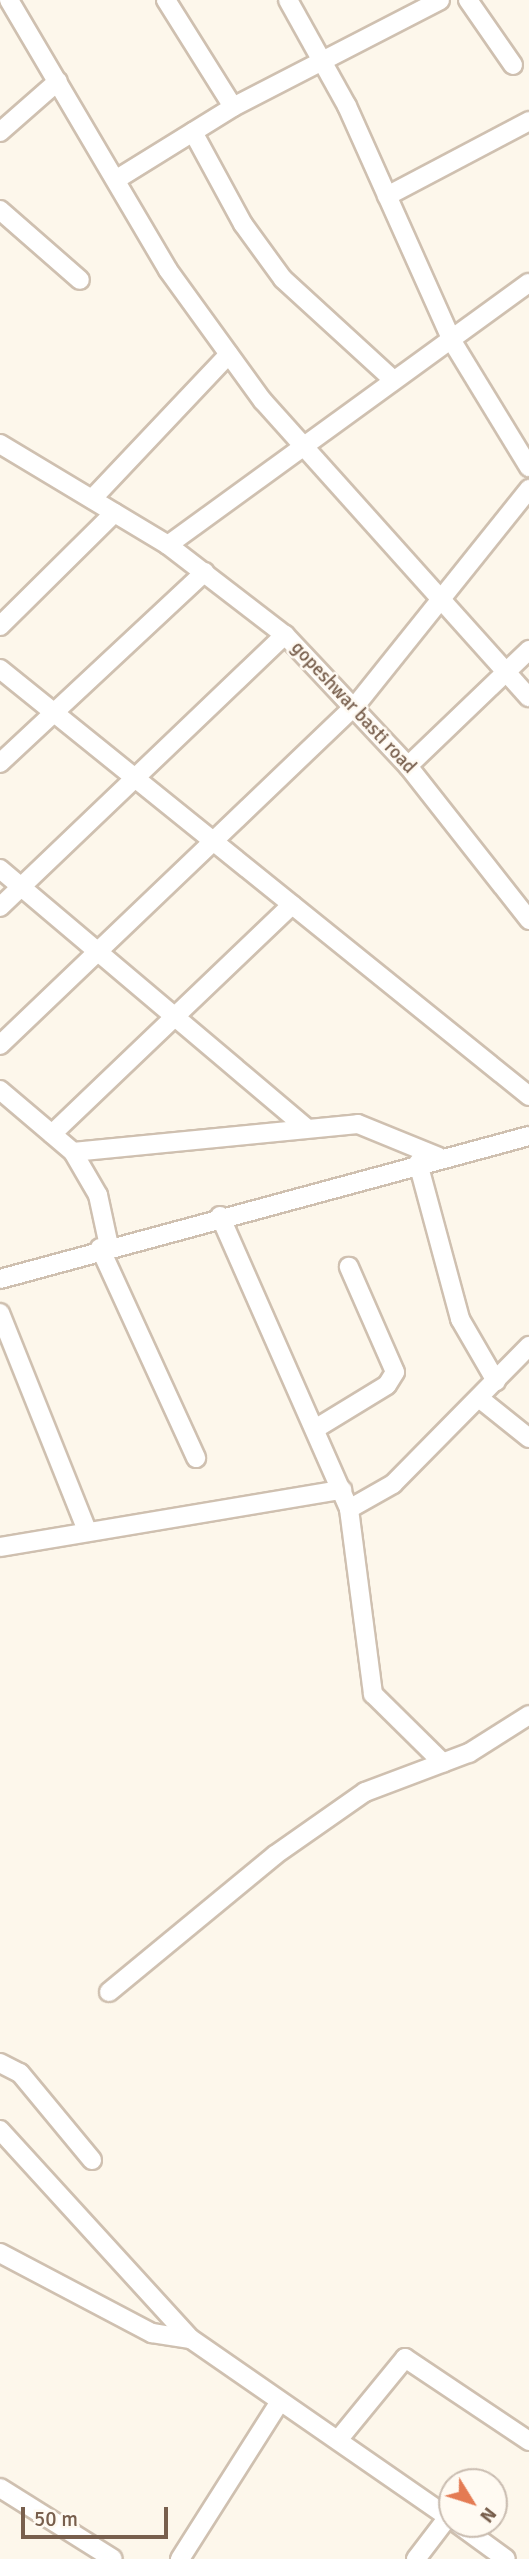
<!DOCTYPE html>
<style>
body{margin:0}
#map{position:relative;width:529px;height:2559px;overflow:hidden;background:#fdf7eb;font-family:Signika,sans-serif}
div>[style]{position:absolute}
.roads{filter:drop-shadow(2px 0 #cfc0b0) drop-shadow(-2px 0 #cfc0b0) drop-shadow(0 2px #cfc0b0) drop-shadow(0 -2px #cfc0b0)}
.street>*{height:18px;margin:-9px;padding:0 9px;transform-origin:9px;border-radius:9px;background:#fff}
span{translate:-50% -50%;white-space:nowrap;text-align:center;line-height:1.15;-webkit-text-stroke:5px #fffaf2;paint-order:stroke}
.street-label{font-size:19px;color:#785f4d}
.north{position:absolute;left:438px;top:2468px;width:70px;height:70px;box-sizing:border-box;background:#fffaf2;border:2px solid #c9bcb0;border-radius:50%;rotate:128deg;font-size:19px;font-weight:700;line-height:28px;text-align:center;color:#785f4d}
.north::after{content:'';display:block;margin:auto;width:24px;height:32px;background:#e47b53;clip-path:polygon(50% 0,100% 100%,50% 72%,0 100%)}
.scale{position:absolute;left:21px;top:2507px;width:147px;height:32px;box-sizing:border-box;border:4px solid #785f4d;border-top:0;padding-left:9px;font-size:21px;line-height:24px;white-space:nowrap;color:#785f4d;-webkit-text-stroke:5px #fffaf2;paint-order:stroke}
</style>
<div id="map">
<div class="roads">
<div class="street">
<div style="left:9px;top:0;width:313px;rotate:59.5deg"></div>
<div style="left:168px;top:270px;width:162px;rotate:54.1deg"></div>
<div style="left:263px;top:401px;width:398px;rotate:48.1deg"></div>
<div style="left:166px;top:0;width:126px;rotate:57.9deg"></div>
<div style="left:288px;top:0;width:121px;rotate:60.9deg"></div>
<div style="left:347px;top:106px;width:257px;rotate:65.9deg"></div>
<div style="left:452px;top:341px;width:148px;rotate:58.6deg"></div>
<div style="left:468px;top:0;width:79px;rotate:55.3deg"></div>
<div style="left:0;top:132px;width:77px;rotate:-41.3deg"></div>
<div style="left:193px;top:132px;width:105px;rotate:61.5deg"></div>
<div style="left:243px;top:224px;width:68px;rotate:54deg"></div>
<div style="left:283px;top:279px;width:148px;rotate:42.5deg"></div>
<div style="left:117px;top:179px;width:137px;rotate:-31.8deg"></div>
<div style="left:233px;top:107px;width:233px;rotate:-27.3deg"></div>
<div style="left:387px;top:196px;width:161px;rotate:-27.8deg"></div>
<div style="left:0;top:210px;width:106px;rotate:41.2deg"></div>
<div style="left:0;top:444px;width:196px;rotate:31deg"></div>
<div style="left:168px;top:545px;width:148px;rotate:37.6deg"></div>
<div style="left:285px;top:635px;width:180px;rotate:46.8deg"></div>
<div style="left:408px;top:766px;width:196px;rotate:51.8deg"></div>
<div style="left:92px;top:499px;width:199px;rotate:-46.6deg"></div>
<div style="left:168px;top:545px;width:446px;rotate:-36deg"></div>
<div style="left:0;top:626px;width:161px;rotate:-44.7deg"></div>
<div style="left:0;top:669px;width:680px;rotate:38.91deg"></div>
<div style="left:0;top:763px;width:280px;rotate:-43deg"></div>
<div style="left:408px;top:766px;width:168px;rotate:-43.8deg"></div>
<div style="left:0;top:869px;width:401px;rotate:40.2deg"></div>
<div style="left:0;top:907px;width:394px;rotate:-43.7deg"></div>
<div style="left:0;top:1045px;width:492px;rotate:-43.7deg"></div>
<div style="left:356px;top:705px;width:277px;rotate:-51.3deg"></div>
<div style="left:0;top:1090px;width:96px;rotate:40.3deg"></div>
<div style="left:73px;top:1152px;width:50px;rotate:59.8deg"></div>
<div style="left:98px;top:1195px;width:52px;rotate:77.8deg"></div>
<div style="left:52px;top:1134px;width:332px;rotate:-43.7deg"></div>
<div style="left:73px;top:1152px;width:286px;rotate:-5.6deg"></div>
<div style="left:358px;top:1124px;width:87px;rotate:22.2deg"></div>
<div style="left:418px;top:1163px;width:162px;rotate:74.9deg"></div>
<div style="left:460px;top:1319px;width:72px;rotate:59.9deg"></div>
<div style="left:220px;top:1216px;width:320px;rotate:66.2deg"></div>
<div style="left:349px;top:1509px;width:187px;rotate:82.6deg"></div>
<div style="left:373px;top:1694px;width:98px;rotate:44.6deg"></div>
<div style="left:100px;top:1248px;width:231px;rotate:65.4deg"></div>
<div style="left:0;top:1279px;width:548px;rotate:-15.13deg"></div>
<div style="left:0;top:1313px;width:234px;rotate:68.2deg"></div>
<div style="left:479px;top:1398px;width:64px;rotate:38.7deg"></div>
<div style="left:315px;top:1429px;width:84px;rotate:-31.4deg"></div>
<div style="left:387px;top:1385px;width:15px;rotate:-58deg"></div>
<div style="left:395px;top:1372px;width:115px;rotate:-113.7deg"></div>
<div style="left:349px;top:1509px;width:51px;rotate:-29.6deg"></div>
<div style="left:393px;top:1484px;width:194px;rotate:-45.4deg"></div>
<div style="left:0;top:1547px;width:347px;rotate:-9.5deg"></div>
<div style="left:109px;top:1992px;width:215px;rotate:-39.5deg"></div>
<div style="left:275px;top:1855px;width:110px;rotate:-35deg"></div>
<div style="left:365px;top:1792px;width:111px;rotate:-20.6deg"></div>
<div style="left:469px;top:1753px;width:71px;rotate:-32.3deg"></div>
<div style="left:0;top:2063px;width:22px;rotate:27deg"></div>
<div style="left:20px;top:2073px;width:113px;rotate:50.4deg"></div>
<div style="left:0;top:2130px;width:283px;rotate:47.6deg"></div>
<div style="left:191px;top:2339px;width:318px;rotate:34.7deg"></div>
<div style="left:0;top:2253px;width:172px;rotate:27.8deg"></div>
<div style="left:152px;top:2333px;width:39px;rotate:9deg"></div>
<div style="left:338px;top:2440px;width:106px;rotate:-50.7deg"></div>
<div style="left:405px;top:2358px;width:149px;rotate:33.8deg"></div>
<div style="left:0;top:2488px;width:133px;rotate:32.1deg"></div>
<div style="left:458px;top:2524px;width:59px;rotate:36.1deg"></div>
<div style="left:180px;top:2559px;width:185px;rotate:-57.6deg"></div>
<div style="left:416px;top:2559px;width:53px;rotate:-52.7deg"></div>
</div>
</div>
<div class="street-label">
<span style="left:353px;top:708px;rotate:47deg">gopeshwar basti road</span>
</div>
<div class="north">N</div>
<div class="scale">50 m</div>
</div>
